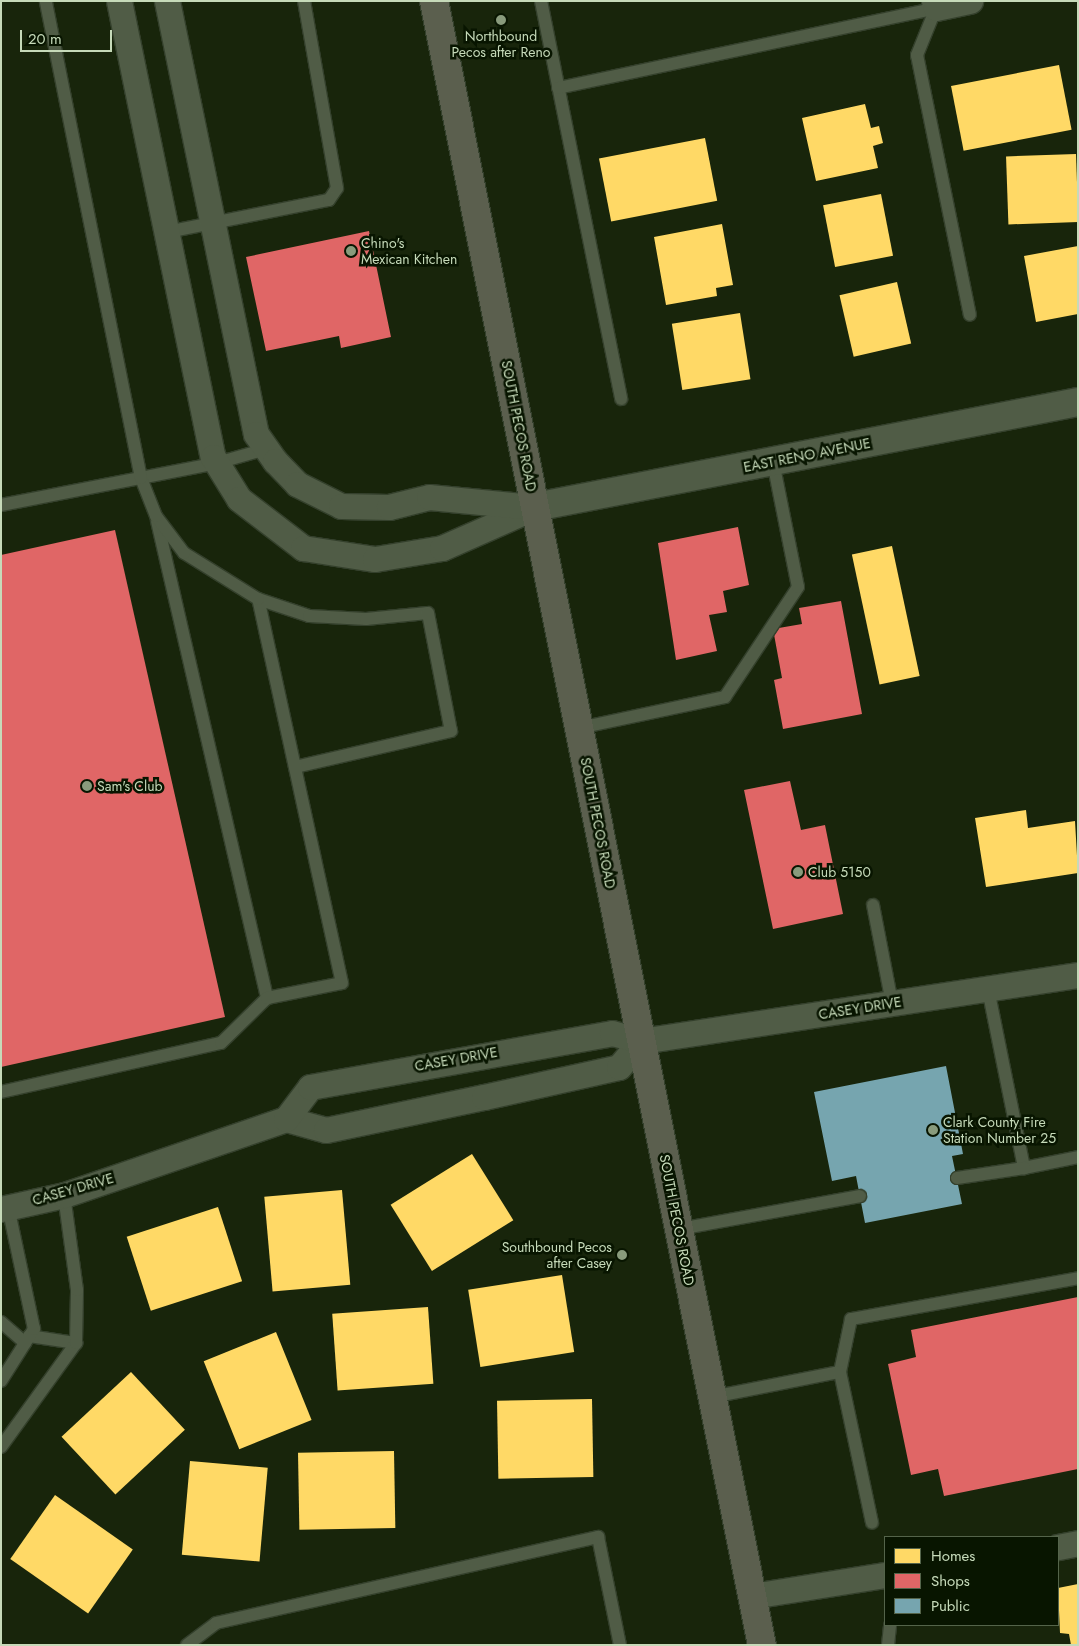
<!DOCTYPE html>
<style>
body{margin:0}
#map{position:relative;width:1079px;height:1646px;overflow:hidden;background:#18250b;font-family:Jost,sans-serif}
div>[style]{position:absolute}
.homes>*{inset:0;background:#ffd966;transform-origin:0 0}
.shops>*{inset:0;background:#e06666}
.public>*{inset:0;background:#76a5af}
.roads{filter:drop-shadow(1px 0 #34402c) drop-shadow(-1px 0 #34402c) drop-shadow(0 1px #34402c) drop-shadow(0 -1px #34402c)}
.lane>*{height:12px;margin:-6px;padding:0 6px;transform-origin:6px;border-radius:6px;background:#505c46}
.street>*{height:25px;margin:-12.5px;padding:0 12.5px;transform-origin:12.5px;border-radius:12.5px;background:#505c46}
.secondary>*{height:28px;margin:-14px;padding:0 14px;transform-origin:14px;border-radius:14px;background:#505c46}
.primary>*{height:28px;margin:-14px;padding:0 14px;transform-origin:14px;border-radius:14px;background:#5b5f4e}
.dots>*{width:14px;height:14px;translate:-50% -50%;box-sizing:border-box;border:2px solid #081500;border-radius:50%}
span{translate:-50% -50%;white-space:nowrap;text-align:center;line-height:1.15;-webkit-text-stroke:5px #081500;paint-order:stroke}
.poi-label{font-size:14px;color:#c6dab9}
.left{translate:0 -50%;text-align:left}
.right{translate:-100% -50%;text-align:right}
.street-label{font-size:14px;color:#c6dab9}
.frame{position:absolute;inset:0;border:2px solid #c6dab9;pointer-events:none}
.legend{position:absolute;left:884px;top:1536px;width:175px;height:90px;box-sizing:border-box;background:#081500;border:1px solid #54644a;margin:0;padding:6px 9px;list-style:none;font-size:15px;color:#c6dab9}
.legend li{display:flex;align-items:center;gap:10px;height:25px}
.legend b{width:25px;border:1px solid #54644a}
.scale{position:absolute;left:20px;top:30px;width:92px;height:22px;box-sizing:border-box;border:2px solid #c6dab9;border-top:0;padding-left:6px;font-size:15px;line-height:18px;white-space:nowrap;color:#c6dab9;-webkit-text-stroke:4px #081500;paint-order:stroke}
</style>
<div id="map">
<div class="homes">
<div style="left:1059px;top:65px;width:66px;height:110px;rotate:79deg"></div>
<div style="clip-path:polygon(865px 104px,871px 128px,879px 126px,883px 143px,873px 146px,878px 168px,816px 181px,802px 118px)"></div>
<div style="left:705px;top:138px;width:64px;height:108px;rotate:79deg"></div>
<div style="left:1076px;top:154px;width:68px;height:70px;rotate:88deg"></div>
<div style="left:881px;top:194px;width:63px;height:59px;rotate:79deg"></div>
<div style="clip-path:polygon(722px 224px,733px 285px,716px 288px,717px 296px,666px 305px,654px 237px)"></div>
<div style="clip-path:polygon(1078px 246px,1078px 314px,1036px 322px,1024px 256px)"></div>
<div style="left:897px;top:282px;width:63px;height:59px;rotate:77deg"></div>
<div style="left:740px;top:313px;width:67px;height:69px;rotate:81deg"></div>
<div style="left:892px;top:546px;width:133px;height:41px;rotate:78deg"></div>
<div style="clip-path:polygon(1026px 810px,1028px 828px,1075px 821px,1078px 873px,986px 887px,975px 818px)"></div>
<div style="left:472px;top:1154px;width:78px;height:96px;rotate:58deg"></div>
<div style="left:342px;top:1190px;width:95px;height:78px;rotate:85deg"></div>
<div style="left:218px;top:1207px;width:78px;height:96px;rotate:72deg"></div>
<div style="left:562px;top:1275px;width:78px;height:95px;rotate:81deg"></div>
<div style="left:428px;top:1307px;width:77px;height:96px;rotate:86deg"></div>
<div style="left:276px;top:1332px;width:95px;height:78px;rotate:68deg"></div>
<div style="left:131px;top:1372px;width:79px;height:95px;rotate:47deg"></div>
<div style="left:592px;top:1399px;width:78px;height:95px;rotate:89deg"></div>
<div style="left:394px;top:1451px;width:77px;height:96px;rotate:89deg"></div>
<div style="left:190px;top:1461px;width:78px;height:94px;rotate:5deg"></div>
<div style="left:55px;top:1495px;width:95px;height:78px;rotate:35deg"></div>
<div style="clip-path:polygon(1078px 1584px,1078px 1645px,1071px 1645px,1069px 1634px,1060px 1633px,1058px 1588px)"></div>
</div>
<div class="shops">
<div style="clip-path:polygon(369px 231px,391px 337px,341px 348px,339px 336px,266px 351px,246px 257px)"></div>
<div style="clip-path:polygon(738px 527px,749px 585px,723px 591px,727px 612px,709px 615px,717px 651px,676px 660px,658px 543px)"></div>
<div style="clip-path:polygon(115px 530px,225px 1017px,1px 1067px,1px 555px)"></div>
<div style="clip-path:polygon(841px 601px,862px 714px,783px 729px,774px 680px,782px 678px,773px 629px,802px 624px,799px 608px)"></div>
<div style="clip-path:polygon(790px 781px,801px 830px,825px 825px,843px 914px,773px 929px,744px 790px)"></div>
<div style="clip-path:polygon(1078px 1297px,1078px 1469px,944px 1496px,938px 1469px,911px 1475px,888px 1364px,916px 1357px,911px 1330px)"></div>
</div>
<div class="public">
<div style="clip-path:polygon(946px 1066px,963px 1154px,952px 1156px,962px 1204px,865px 1223px,856px 1176px,832px 1181px,814px 1092px)"></div>
</div>
<div class="roads">
<div class="lane">
<div style="left:541px;top:1px;width:406px;rotate:78.6deg"></div>
<div style="left:936px;top:8px;width:51px;rotate:112deg"></div>
<div style="left:917px;top:55px;width:265px;rotate:78.5deg"></div>
<div style="left:558px;top:88px;width:386px;rotate:-11.9deg"></div>
<div style="left:167px;top:232px;width:165px;rotate:-11.2deg"></div>
<div style="left:329px;top:200px;width:14px;rotate:-56deg"></div>
<div style="left:337px;top:188px;width:190px;rotate:-100deg"></div>
<div style="left:1px;top:505px;width:220px;rotate:-11deg"></div>
<div style="left:217px;top:463px;width:51px;rotate:-15.9deg"></div>
<div style="left:157px;top:521px;width:490px;rotate:77deg"></div>
<div style="left:258px;top:599px;width:54px;rotate:18.4deg"></div>
<div style="left:309px;top:616px;width:57px;rotate:3deg"></div>
<div style="left:366px;top:619px;width:62px;rotate:-5.5deg"></div>
<div style="left:428px;top:613px;width:120px;rotate:79deg"></div>
<div style="left:451px;top:731px;width:160px;rotate:167deg"></div>
<div style="left:579px;top:728px;width:149px;rotate:-12deg"></div>
<div style="left:725px;top:697px;width:132px;rotate:-56.4deg"></div>
<div style="left:798px;top:587px;width:127px;rotate:-101.3deg"></div>
<div style="left:873px;top:905px;width:100px;rotate:79deg"></div>
<div style="left:988px;top:989px;width:183px;rotate:78.6deg"></div>
<div style="left:1024px;top:1168px;width:55px;rotate:-11.5deg"></div>
<div style="left:1px;top:1092px;width:225px;rotate:-12.6deg"></div>
<div style="left:221px;top:1043px;width:64px;rotate:-44.4deg"></div>
<div style="left:267px;top:998px;width:76px;rotate:-11.3deg"></div>
<div style="left:342px;top:983px;width:393px;rotate:-102.3deg"></div>
<div style="left:258px;top:599px;width:87px;rotate:-148.1deg"></div>
<div style="left:184px;top:553px;width:46px;rotate:-127.1deg"></div>
<div style="left:156px;top:516px;width:41px;rotate:-111.5deg"></div>
<div style="left:141px;top:478px;width:486px;rotate:-101.3deg"></div>
<div style="left:957px;top:1178px;width:68px;rotate:-8.5deg"></div>
<div style="left:679px;top:1229px;width:184px;rotate:-10.3deg"></div>
<div style="left:1px;top:1322px;width:32px;rotate:41deg"></div>
<div style="left:29px;top:1336px;width:48px;rotate:8.5deg"></div>
<div style="left:840px;top:1372px;width:54px;rotate:-78.3deg"></div>
<div style="left:851px;top:1319px;width:231px;rotate:-10.2deg"></div>
<div style="left:1px;top:1381px;width:62px;rotate:-57.6deg"></div>
<div style="left:34px;top:1329px;width:125px;rotate:-102deg"></div>
<div style="left:712px;top:1397px;width:130px;rotate:-11.1deg"></div>
<div style="left:840px;top:1372px;width:154px;rotate:78deg"></div>
<div style="left:1px;top:1447px;width:128px;rotate:-54.2deg"></div>
<div style="left:76px;top:1343px;width:53px;rotate:-88.9deg"></div>
<div style="left:77px;top:1290px;width:96px;rotate:-97.8deg"></div>
<div style="left:187px;top:1645px;width:36px;rotate:-37deg"></div>
<div style="left:216px;top:1623px;width:392px;rotate:-12.7deg"></div>
<div style="left:598px;top:1537px;width:110px;rotate:78.5deg"></div>
<div style="left:888px;top:1645px;width:20px;rotate:-84deg"></div>
</div>
<div class="street">
<div style="left:119px;top:1px;width:466px;rotate:78.4deg"></div>
<div style="left:213px;top:457px;width:49px;rotate:58.2deg"></div>
<div style="left:239px;top:499px;width:81px;rotate:37.4deg"></div>
<div style="left:303px;top:548px;width:73px;rotate:8.7deg"></div>
<div style="left:375px;top:559px;width:68px;rotate:-9.3deg"></div>
<div style="left:442px;top:548px;width:102px;rotate:-23.8deg"></div>
<div style="left:167px;top:1px;width:442px;rotate:78.4deg"></div>
<div style="left:256px;top:434px;width:33px;rotate:55deg"></div>
<div style="left:275px;top:461px;width:32px;rotate:46deg"></div>
<div style="left:297px;top:484px;width:49px;rotate:26.6deg"></div>
<div style="left:341px;top:506px;width:48px;rotate:1.2deg"></div>
<div style="left:389px;top:507px;width:41px;rotate:-14deg"></div>
<div style="left:429px;top:497px;width:104px;rotate:5.5deg"></div>
<div style="left:934px;top:1px;width:7px;rotate:74deg"></div>
<div style="left:936px;top:8px;width:35px;rotate:-12deg"></div>
<div style="left:286px;top:1119px;width:41px;rotate:15.4deg"></div>
<div style="left:326px;top:1130px;width:161px;rotate:-11.8deg"></div>
<div style="left:484px;top:1097px;width:138px;rotate:-12.5deg"></div>
<div style="left:619px;top:1067px;width:34px;rotate:-50deg"></div>
<div style="left:1px;top:1209px;width:65px;rotate:-12.5deg"></div>
<div style="left:64px;top:1195px;width:235px;rotate:-18.9deg"></div>
<div style="left:286px;top:1119px;width:40px;rotate:-53deg"></div>
<div style="left:310px;top:1087px;width:307px;rotate:-10.1deg"></div>
<div style="left:612px;top:1033px;width:30px;rotate:15deg"></div>
<div style="left:641px;top:1041px;width:442px;rotate:-8.6deg"></div>
<div style="left:1058px;top:1547px;width:20px;rotate:-11deg"></div>
<div style="left:752px;top:1596px;width:135px;rotate:-9deg"></div>
</div>
<div class="secondary">
<div style="left:535px;top:507px;width:553px;rotate:-10.94deg"></div>
</div>
<div class="primary">
<div style="left:434px;top:1px;width:1676px;rotate:78.72deg"></div>
</div>
</div>
<div class="dots">
<div style="left:501px;top:20px;background:#899b7c"></div>
<div style="left:351px;top:251px;background:#899b7c"></div>
<div style="left:87px;top:786px;background:#899b7c"></div>
<div style="left:798px;top:872px;background:#899b7c"></div>
<div style="left:933px;top:1130px;background:#899b7c"></div>
<div style="left:622px;top:1255px;background:#899b7c"></div>
</div>
<div class="poi-label">
<span style="left:501px;top:44px">Northbound<br>Pecos after Reno</span>
<span class="left" style="left:361px;top:251px">Chino's<br>Mexican Kitchen</span>
<span class="left" style="left:97px;top:786px">Sam's Club</span>
<span class="left" style="left:808px;top:872px">Club 5150</span>
<span class="left" style="left:943px;top:1130px">Clark County Fire<br>Station Number 25</span>
<span class="right" style="left:612px;top:1255px">Southbound Pecos<br>after Casey</span>
</div>
<div class="street-label">
<span style="left:519px;top:426px;rotate:79deg">SOUTH PECOS ROAD</span>
<span style="left:807px;top:455px;rotate:-11deg">EAST RENO AVENUE</span>
<span style="left:598px;top:823px;rotate:79deg">SOUTH PECOS ROAD</span>
<span style="left:860px;top:1008px;rotate:-9deg">CASEY DRIVE</span>
<span style="left:456px;top:1059px;rotate:-10deg">CASEY DRIVE</span>
<span style="left:73px;top:1189px;rotate:-16deg">CASEY DRIVE</span>
<span style="left:677px;top:1220px;rotate:79deg">SOUTH PECOS ROAD</span>
</div>
<div class="frame"></div>
<ul class="legend">
<li><b style="height:14px;background:#ffd966"></b>Homes</li>
<li><b style="height:14px;background:#e06666"></b>Shops</li>
<li><b style="height:14px;background:#76a5af"></b>Public</li>
</ul>
<div class="scale">20 m</div>
</div>
